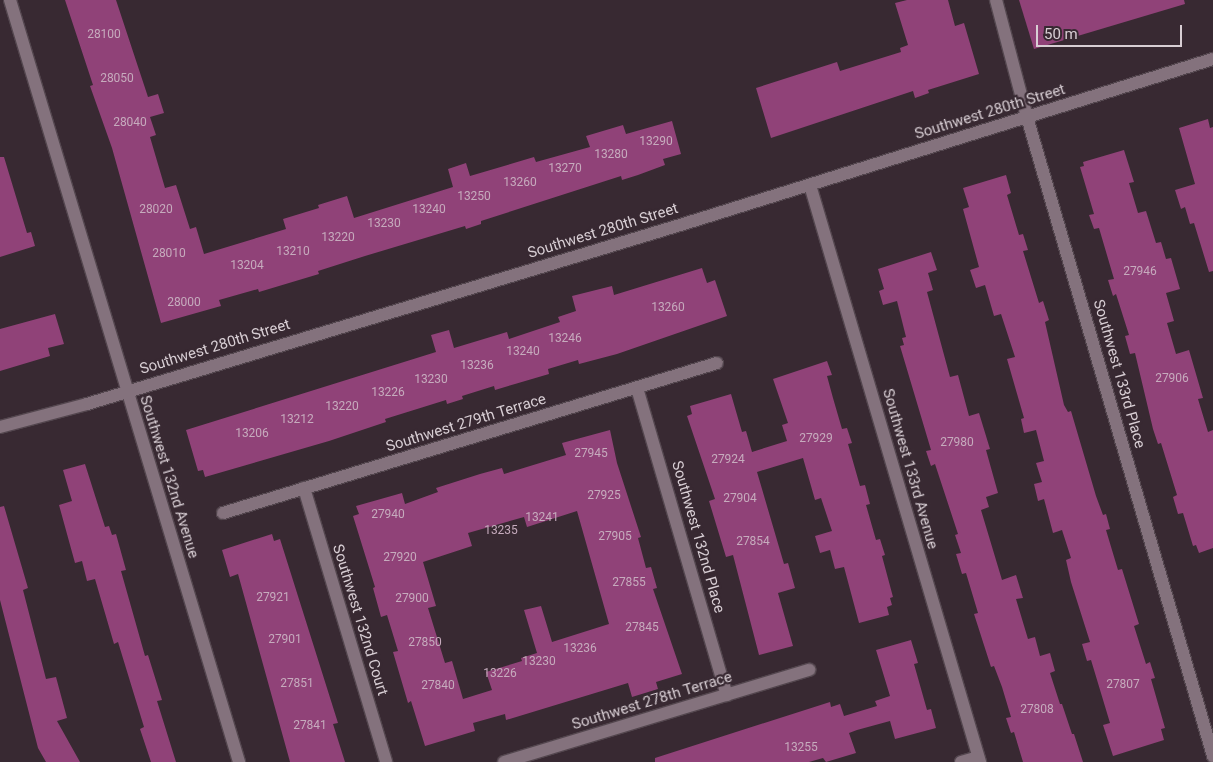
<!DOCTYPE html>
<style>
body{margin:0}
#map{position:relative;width:1213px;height:762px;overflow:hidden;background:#382932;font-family:Roboto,sans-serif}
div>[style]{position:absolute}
.building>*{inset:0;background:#904278}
.roads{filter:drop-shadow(1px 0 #53464e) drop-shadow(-1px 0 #53464e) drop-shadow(0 1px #53464e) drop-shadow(0 -1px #53464e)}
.minor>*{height:12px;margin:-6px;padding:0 6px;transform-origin:6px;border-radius:6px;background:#84727d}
span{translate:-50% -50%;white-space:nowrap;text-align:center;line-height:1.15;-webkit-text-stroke:4.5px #382932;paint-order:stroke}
.number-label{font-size:12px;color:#c6abbd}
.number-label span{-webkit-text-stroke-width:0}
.street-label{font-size:15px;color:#d8ced4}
.scale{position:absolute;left:1036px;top:25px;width:146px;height:22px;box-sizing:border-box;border:2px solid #d8ced4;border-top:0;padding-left:6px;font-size:15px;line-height:18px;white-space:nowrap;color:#d8ced4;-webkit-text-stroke:4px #382932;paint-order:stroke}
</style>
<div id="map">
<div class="building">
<div style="clip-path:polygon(65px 0,116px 0,148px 97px,158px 94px,164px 113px,150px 117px,156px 135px,150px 137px,165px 188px,176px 185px,190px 229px,196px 227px,204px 254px,286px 229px,283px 219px,319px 208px,318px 205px,347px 196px,354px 218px,453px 187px,448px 169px,466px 163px,470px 176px,534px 157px,536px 162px,590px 147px,586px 136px,623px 125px,626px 134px,672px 121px,681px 154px,663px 159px,665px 165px,638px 175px,622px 180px,621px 176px,481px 221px,481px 224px,466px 229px,465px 226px,365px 256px,318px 271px,319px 274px,259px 292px,258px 289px,219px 300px,221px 306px,161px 323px,112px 148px,90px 86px,93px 85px)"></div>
<div style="clip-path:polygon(907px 0,948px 0,955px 26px,964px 23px,979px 74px,928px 90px,929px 93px,915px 98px,913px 91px,771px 138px,756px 88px,837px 62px,840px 71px,901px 52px,900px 48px,908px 45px,895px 3px)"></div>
<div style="clip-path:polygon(1019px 0,1184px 0,1185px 4px,1034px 49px)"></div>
<div style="clip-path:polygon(1208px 119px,1210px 128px,1213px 127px,1213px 271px,1209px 272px,1194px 223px,1190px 224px,1185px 207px,1181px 209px,1175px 190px,1195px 184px,1179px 128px)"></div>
<div style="clip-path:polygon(1124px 150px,1134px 182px,1129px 183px,1138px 213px,1146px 211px,1156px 243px,1161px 242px,1166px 259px,1171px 258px,1180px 289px,1166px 293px,1174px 321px,1167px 323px,1176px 354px,1189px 350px,1203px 398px,1198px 399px,1208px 432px,1213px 430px,1213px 548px,1199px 553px,1196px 545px,1193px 546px,1183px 513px,1178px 514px,1173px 497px,1177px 495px,1161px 443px,1158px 444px,1153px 429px,1135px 353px,1130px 354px,1125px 336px,1129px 335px,1116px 294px,1113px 296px,1108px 280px,1114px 279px,1099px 228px,1094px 229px,1089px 215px,1094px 214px,1080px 167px,1084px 166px,1083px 162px)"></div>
<div style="clip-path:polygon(0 157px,4px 157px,27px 233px,31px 232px,35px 246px,0 257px)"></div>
<div style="clip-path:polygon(1006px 175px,1011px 193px,1007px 195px,1019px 235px,1023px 234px,1028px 250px,1023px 251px,1039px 303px,1043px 301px,1049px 320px,1045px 322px,1064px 405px,1068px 412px,1071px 411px,1096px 496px,1103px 515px,1106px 514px,1110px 529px,1106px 530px,1118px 570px,1122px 569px,1139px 624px,1134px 626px,1146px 664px,1150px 662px,1155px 678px,1151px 679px,1165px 728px,1161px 729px,1164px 740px,1113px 756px,1103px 725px,1110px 723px,1091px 660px,1087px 661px,1082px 644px,1090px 642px,1071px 582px,1066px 560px,1071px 558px,1062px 530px,1053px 533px,1044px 499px,1038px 501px,1034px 484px,1042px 482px,1036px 463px,1044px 461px,1036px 430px,1024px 433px,1021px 419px,1024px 418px,1007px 359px,1015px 357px,1001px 314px,994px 316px,985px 285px,976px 288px,970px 270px,979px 267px,963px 209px,969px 207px,963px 188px)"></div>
<div style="clip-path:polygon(931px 252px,937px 270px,928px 273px,933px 290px,927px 292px,950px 377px,958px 375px,969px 416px,979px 413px,990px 449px,986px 450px,998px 493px,986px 497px,989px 507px,981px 510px,1002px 580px,1016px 575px,1023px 598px,1016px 599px,1028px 639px,1035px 637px,1040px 656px,1050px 653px,1055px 671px,1050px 673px,1060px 704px,1062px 704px,1072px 734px,1074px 734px,1083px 762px,1023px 762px,1014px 732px,1011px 733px,1006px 718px,1011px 717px,1002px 687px,994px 666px,991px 667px,974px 614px,978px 613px,966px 573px,962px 574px,956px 554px,961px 553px,955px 535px,958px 534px,935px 464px,931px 466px,926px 451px,931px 450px,900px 346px,904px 345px,902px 338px,906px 337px,897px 301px,883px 305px,879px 291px,884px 289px,878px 269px)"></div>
<div style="clip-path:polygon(702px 268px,707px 283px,715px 280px,727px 316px,617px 354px,579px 364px,578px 360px,548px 369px,549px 374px,515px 384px,495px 390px,494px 386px,462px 396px,463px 399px,447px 404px,446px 400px,385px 419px,386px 422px,329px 441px,205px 477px,203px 470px,198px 471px,186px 430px,436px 352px,431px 335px,449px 330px,454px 348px,507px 332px,509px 339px,560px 322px,558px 317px,576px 311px,572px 296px,612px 286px,614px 295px)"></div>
<div style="clip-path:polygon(55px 314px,64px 344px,48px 348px,50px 356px,0 371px,0 329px)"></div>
<div style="clip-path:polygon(827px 361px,832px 375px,827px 376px,833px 398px,842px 429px,847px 428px,852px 443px,848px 444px,860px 486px,865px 485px,870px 504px,866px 505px,876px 540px,880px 539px,885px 555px,882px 556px,893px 597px,890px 598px,892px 605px,887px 607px,889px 615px,859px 623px,844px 567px,835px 569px,830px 550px,820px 553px,815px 536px,832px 531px,821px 498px,815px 500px,803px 458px,757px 472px,784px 564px,788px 563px,795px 588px,778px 593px,793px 646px,759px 655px,733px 555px,726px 557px,709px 501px,715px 499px,687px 416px,692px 414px,690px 406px,731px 394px,742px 432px,746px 431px,752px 452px,787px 441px,782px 425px,788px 423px,773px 379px)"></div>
<div style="clip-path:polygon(evenodd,610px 430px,617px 463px,641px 537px,638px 538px,646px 568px,651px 567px,657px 588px,653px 589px,682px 674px,656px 682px,658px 689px,632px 697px,628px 683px,506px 720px,505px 714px,473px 723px,475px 731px,425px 746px,411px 701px,408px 703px,393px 652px,398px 651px,387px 615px,381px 617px,373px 588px,375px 587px,353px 516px,359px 514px,356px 506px,402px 493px,405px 504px,438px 492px,436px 488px,480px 474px,502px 468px,504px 474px,566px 455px,562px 443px,610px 430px,577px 511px,609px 624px,552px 642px,541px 606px,524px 610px,537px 653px,521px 658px,522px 661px,486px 672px,492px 690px,463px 699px,452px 661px,445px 663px,428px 608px,436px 606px,423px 562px,472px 546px,468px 533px,524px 517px,527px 527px,577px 511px)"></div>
<div style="clip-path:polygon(85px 464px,105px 527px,109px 526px,112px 535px,116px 534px,126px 570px,121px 571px,145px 656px,148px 655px,162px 700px,157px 701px,176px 762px,151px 762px,140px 729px,144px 727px,118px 642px,114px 644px,95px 579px,87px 581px,82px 561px,75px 563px,59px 505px,72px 501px,63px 470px)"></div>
<div style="clip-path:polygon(4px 506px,28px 588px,23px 590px,46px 679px,56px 677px,67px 718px,57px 721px,80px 762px,46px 762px,38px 748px,0 600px,0 507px)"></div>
<div style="clip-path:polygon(272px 534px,274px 541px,280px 539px,338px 723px,333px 724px,345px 762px,290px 762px,238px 574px,230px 577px,222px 550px)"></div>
<div style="clip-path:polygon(911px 640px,918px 663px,914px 664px,927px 710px,931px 709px,936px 728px,895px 739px,890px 721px,857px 730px,849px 733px,856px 753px,826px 762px,823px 758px,809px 762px,655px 762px,655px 758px,830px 702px,831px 707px,840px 704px,844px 716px,877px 706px,875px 701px,890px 696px,876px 650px)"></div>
</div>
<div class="roads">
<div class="minor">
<div style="left:10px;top:0;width:796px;rotate:73.27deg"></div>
<div style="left:996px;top:0;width:121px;rotate:75.2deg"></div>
<div style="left:1027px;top:117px;width:666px;rotate:73.77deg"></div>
<div style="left:810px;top:185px;width:602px;rotate:73.58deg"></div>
<div style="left:637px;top:388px;width:320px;rotate:73.7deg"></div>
<div style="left:0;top:427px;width:90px;rotate:-14.8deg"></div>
<div style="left:87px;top:404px;width:616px;rotate:-16.79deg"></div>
<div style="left:677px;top:226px;width:561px;rotate:-17.31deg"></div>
<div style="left:304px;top:488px;width:286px;rotate:73.3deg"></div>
<div style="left:223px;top:513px;width:516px;rotate:-16.89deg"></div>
<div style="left:504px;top:762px;width:319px;rotate:-16.8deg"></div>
<div style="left:961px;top:762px;width:18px;rotate:-16deg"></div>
</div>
</div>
<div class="number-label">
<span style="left:104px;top:35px">28100</span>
<span style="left:117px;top:79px">28050</span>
<span style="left:130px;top:123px">28040</span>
<span style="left:656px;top:142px">13290</span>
<span style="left:611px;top:155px">13280</span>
<span style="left:565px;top:169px">13270</span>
<span style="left:520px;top:183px">13260</span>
<span style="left:474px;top:197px">13250</span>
<span style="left:156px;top:210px">28020</span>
<span style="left:429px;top:210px">13240</span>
<span style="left:384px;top:224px">13230</span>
<span style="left:338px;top:238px">13220</span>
<span style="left:293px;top:252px">13210</span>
<span style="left:169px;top:254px">28010</span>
<span style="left:247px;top:266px">13204</span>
<span style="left:1140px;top:272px">27946</span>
<span style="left:184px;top:303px">28000</span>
<span style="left:668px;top:308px">13260</span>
<span style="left:565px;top:339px">13246</span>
<span style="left:523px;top:352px">13240</span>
<span style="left:477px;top:366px">13236</span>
<span style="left:1172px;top:379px">27906</span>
<span style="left:431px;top:380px">13230</span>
<span style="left:388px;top:393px">13226</span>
<span style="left:342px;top:407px">13220</span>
<span style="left:297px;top:420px">13212</span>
<span style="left:252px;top:434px">13206</span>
<span style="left:816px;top:439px">27929</span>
<span style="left:957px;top:443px">27980</span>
<span style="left:591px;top:454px">27945</span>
<span style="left:728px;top:460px">27924</span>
<span style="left:604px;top:496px">27925</span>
<span style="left:740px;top:499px">27904</span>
<span style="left:388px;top:515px">27940</span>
<span style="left:542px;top:518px">13241</span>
<span style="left:501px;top:531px">13235</span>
<span style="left:615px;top:537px">27905</span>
<span style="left:753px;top:542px">27854</span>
<span style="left:400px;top:558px">27920</span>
<span style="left:629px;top:583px">27855</span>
<span style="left:273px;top:598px">27921</span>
<span style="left:412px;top:599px">27900</span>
<span style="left:642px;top:628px">27845</span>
<span style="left:285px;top:640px">27901</span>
<span style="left:425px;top:643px">27850</span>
<span style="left:580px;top:649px">13236</span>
<span style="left:539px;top:662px">13230</span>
<span style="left:500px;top:674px">13226</span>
<span style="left:297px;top:684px">27851</span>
<span style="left:1123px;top:685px">27807</span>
<span style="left:438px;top:686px">27840</span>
<span style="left:1037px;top:710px">27808</span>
<span style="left:310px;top:726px">27841</span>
<span style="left:801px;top:748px">13255</span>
</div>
<div class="street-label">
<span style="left:990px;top:112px;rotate:-17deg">Southwest 280th Street</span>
<span style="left:603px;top:231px;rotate:-17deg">Southwest 280th Street</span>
<span style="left:215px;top:347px;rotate:-17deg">Southwest 280th Street</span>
<span style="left:1119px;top:374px;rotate:74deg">Southwest 133rd Place</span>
<span style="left:466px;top:423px;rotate:-17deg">Southwest 279th Terrace</span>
<span style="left:910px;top:469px;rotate:74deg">Southwest 133rd Avenue</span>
<span style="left:169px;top:477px;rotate:73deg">Southwest 132nd Avenue</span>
<span style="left:698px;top:537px;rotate:74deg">Southwest 132nd Place</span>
<span style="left:360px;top:620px;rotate:73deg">Southwest 132nd Court</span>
<span style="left:652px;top:701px;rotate:-17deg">Southwest 278th Terrace</span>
</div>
<div class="scale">50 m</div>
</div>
